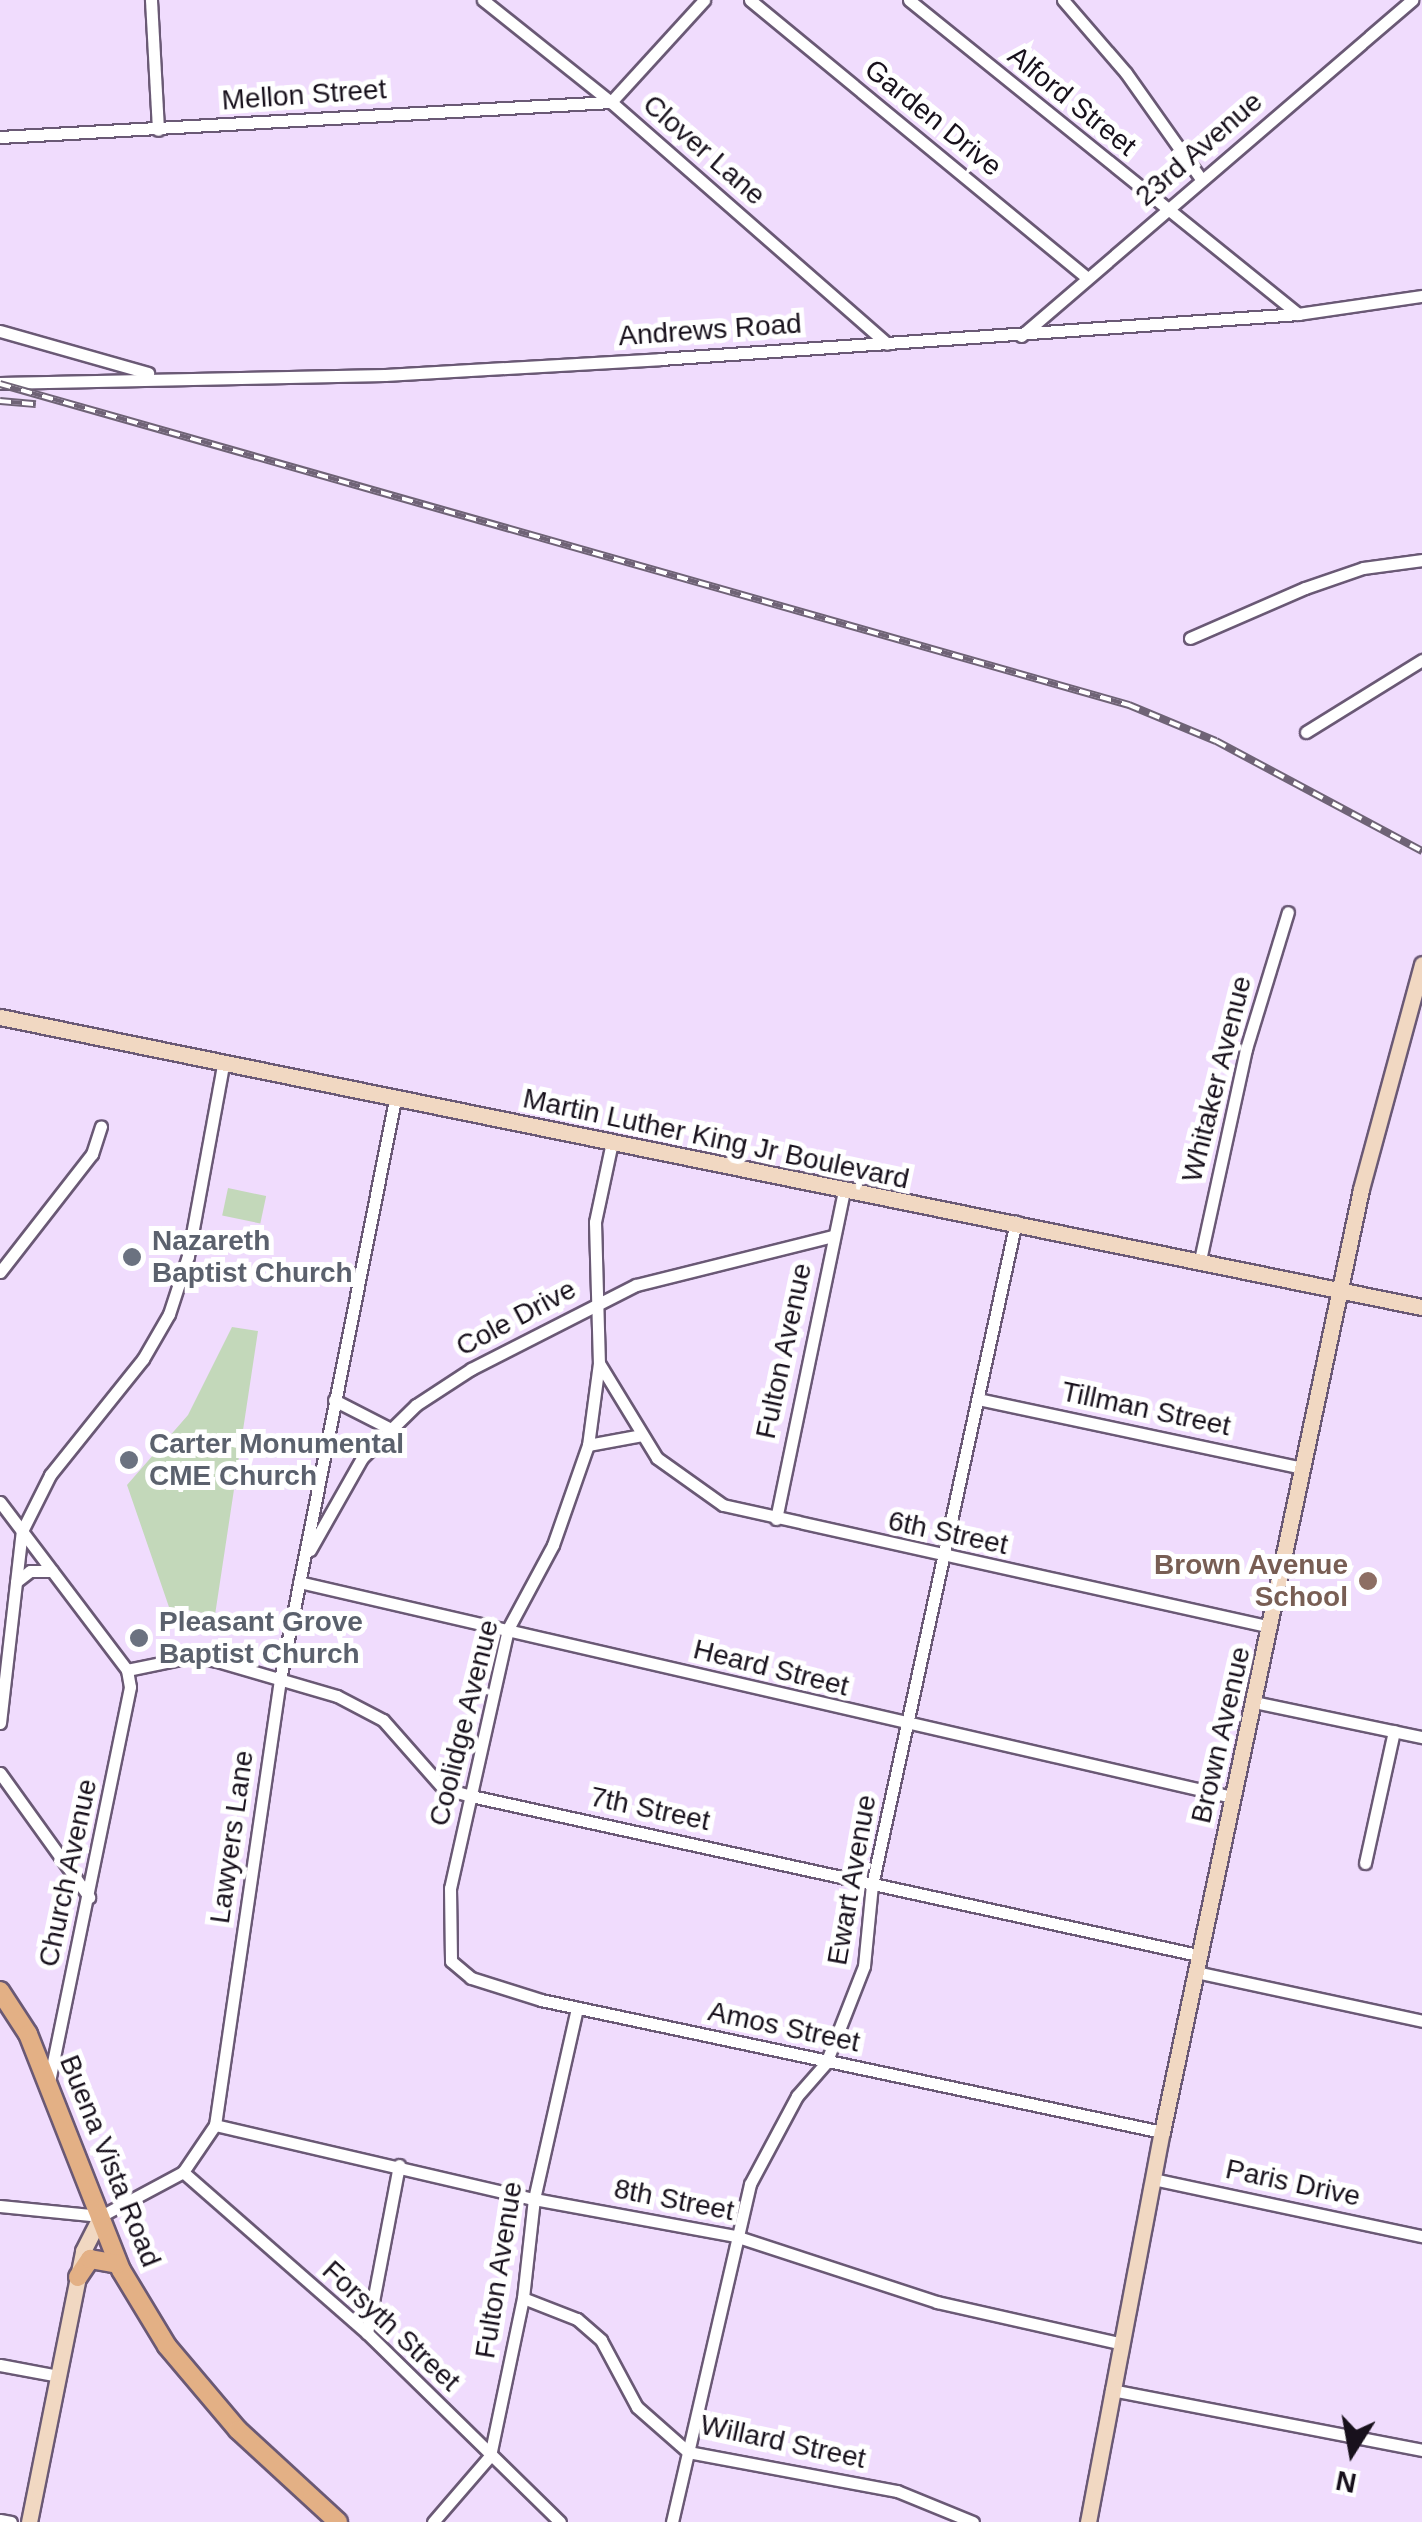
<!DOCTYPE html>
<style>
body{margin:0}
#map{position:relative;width:1422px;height:2522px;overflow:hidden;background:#f0dcfd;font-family:Arial,sans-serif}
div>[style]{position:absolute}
.green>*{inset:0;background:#c3d8ba;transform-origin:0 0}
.roads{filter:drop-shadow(2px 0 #6a5975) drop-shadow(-2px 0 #6a5975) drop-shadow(0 2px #6a5975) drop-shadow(0 -2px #6a5975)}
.street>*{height:11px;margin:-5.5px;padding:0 5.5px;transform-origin:5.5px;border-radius:5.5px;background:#fff}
.secondary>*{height:15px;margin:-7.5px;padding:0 7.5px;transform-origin:7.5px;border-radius:7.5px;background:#f1d8c2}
.primary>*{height:18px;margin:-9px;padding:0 9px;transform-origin:9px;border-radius:9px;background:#e3b085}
.rail>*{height:8px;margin-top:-4px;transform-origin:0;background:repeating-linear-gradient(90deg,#fff 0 11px,#6f6376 0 22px);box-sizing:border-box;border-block:2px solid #6f6376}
.dots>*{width:28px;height:28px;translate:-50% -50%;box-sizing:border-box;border:5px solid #fff;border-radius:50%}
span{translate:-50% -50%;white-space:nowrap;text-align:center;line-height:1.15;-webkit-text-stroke:10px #fff;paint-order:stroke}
.street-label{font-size:28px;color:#18111c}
.worship-label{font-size:28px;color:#5b616d;font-weight:700}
.left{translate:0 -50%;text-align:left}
.education-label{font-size:28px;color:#785e54;font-weight:700}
.right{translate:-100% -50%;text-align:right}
.north{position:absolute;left:1302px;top:2402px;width:100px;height:100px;-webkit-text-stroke:8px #fff;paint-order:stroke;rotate:191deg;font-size:28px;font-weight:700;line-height:40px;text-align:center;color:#18111c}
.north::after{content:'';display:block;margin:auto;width:35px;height:45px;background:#18111c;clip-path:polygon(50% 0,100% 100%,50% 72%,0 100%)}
</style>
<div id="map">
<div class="green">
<div style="left:228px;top:1188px;width:39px;height:28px;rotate:12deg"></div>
<div style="clip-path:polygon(232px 1327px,258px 1331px,215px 1615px,169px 1607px,127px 1485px,188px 1415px)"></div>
</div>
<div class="roads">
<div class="street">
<div style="left:151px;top:0;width:130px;rotate:86.9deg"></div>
<div style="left:483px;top:0;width:164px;rotate:38.6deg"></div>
<div style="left:611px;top:102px;width:367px;rotate:41.2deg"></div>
<div style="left:750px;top:0;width:434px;rotate:39.5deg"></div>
<div style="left:909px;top:0;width:500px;rotate:38.9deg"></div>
<div style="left:1063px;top:0;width:96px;rotate:49.2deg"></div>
<div style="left:1126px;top:73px;width:130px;rotate:54.7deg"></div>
<div style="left:0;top:137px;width:612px;rotate:-3.28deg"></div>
<div style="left:611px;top:102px;width:138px;rotate:-47.6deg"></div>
<div style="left:0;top:331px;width:154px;rotate:15.8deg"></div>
<div style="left:1021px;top:336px;width:516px;rotate:-40.67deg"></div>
<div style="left:0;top:383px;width:385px;rotate:-1.2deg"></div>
<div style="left:385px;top:375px;width:275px;rotate:-3.3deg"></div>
<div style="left:660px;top:359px;width:640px;rotate:-4.03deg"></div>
<div style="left:1298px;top:314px;width:125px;rotate:-8.3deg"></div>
<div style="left:1190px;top:638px;width:125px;rotate:-23.5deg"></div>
<div style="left:1305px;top:588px;width:61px;rotate:-19deg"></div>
<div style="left:1363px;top:568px;width:60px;rotate:-7.7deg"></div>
<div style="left:1306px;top:732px;width:137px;rotate:-31.8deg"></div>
<div style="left:612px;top:1142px;width:82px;rotate:102deg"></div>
<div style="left:595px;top:1222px;width:141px;rotate:88.4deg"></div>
<div style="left:599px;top:1363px;width:83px;rotate:97.6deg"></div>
<div style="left:588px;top:1445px;width:106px;rotate:109.3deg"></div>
<div style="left:553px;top:1545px;width:95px;rotate:118.2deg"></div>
<div style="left:508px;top:1629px;width:265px;rotate:102.6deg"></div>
<div style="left:450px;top:1888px;width:73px;rotate:89.2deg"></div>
<div style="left:451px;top:1961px;width:26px;rotate:40deg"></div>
<div style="left:471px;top:1978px;width:73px;rotate:17.4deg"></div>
<div style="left:541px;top:2000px;width:635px;rotate:12deg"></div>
<div style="left:1200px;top:1260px;width:216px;rotate:-77.7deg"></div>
<div style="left:1246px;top:1049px;width:143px;rotate:-73deg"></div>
<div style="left:0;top:1272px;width:150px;rotate:-52.1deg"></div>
<div style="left:92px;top:1154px;width:29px;rotate:-72deg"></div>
<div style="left:599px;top:1363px;width:111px;rotate:58.6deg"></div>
<div style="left:657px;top:1458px;width:81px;rotate:35.5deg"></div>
<div style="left:723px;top:1505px;width:561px;rotate:12.55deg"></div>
<div style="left:978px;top:1399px;width:333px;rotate:12deg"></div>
<div style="left:334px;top:1400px;width:64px;rotate:27deg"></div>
<div style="left:588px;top:1445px;width:55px;rotate:-10.5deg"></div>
<div style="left:0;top:1502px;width:211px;rotate:52.9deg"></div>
<div style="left:127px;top:1670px;width:17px;rotate:80deg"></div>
<div style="left:130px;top:1687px;width:402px;rotate:101.6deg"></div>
<div style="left:776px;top:1519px;width:334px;rotate:-78.3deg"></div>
<div style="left:310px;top:1550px;width:106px;rotate:-60.5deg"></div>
<div style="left:362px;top:1458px;width:76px;rotate:-44.5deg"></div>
<div style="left:416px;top:1405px;width:66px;rotate:-33.2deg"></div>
<div style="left:471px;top:1369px;width:185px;rotate:-27deg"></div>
<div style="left:636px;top:1285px;width:203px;rotate:-14deg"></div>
<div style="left:16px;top:1582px;width:18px;rotate:-38deg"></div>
<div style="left:30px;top:1571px;width:22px"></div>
<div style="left:299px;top:1582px;width:957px;rotate:12.98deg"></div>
<div style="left:127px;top:1670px;width:64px;rotate:-11.7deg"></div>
<div style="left:190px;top:1657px;width:27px;rotate:8deg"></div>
<div style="left:217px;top:1661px;width:125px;rotate:16.3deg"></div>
<div style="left:337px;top:1696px;width:52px;rotate:27.6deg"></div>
<div style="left:383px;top:1720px;width:91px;rotate:48.6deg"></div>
<div style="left:443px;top:1788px;width:29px;rotate:16deg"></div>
<div style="left:471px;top:1796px;width:744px;rotate:12.34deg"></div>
<div style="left:1254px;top:1702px;width:172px;rotate:11.8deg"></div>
<div style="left:0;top:1723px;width:193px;rotate:-83.5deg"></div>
<div style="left:22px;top:1531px;width:63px;rotate:-63.4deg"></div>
<div style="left:50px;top:1475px;width:149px;rotate:-51.3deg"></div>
<div style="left:143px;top:1359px;width:52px;rotate:-60deg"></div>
<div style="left:169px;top:1314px;width:61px;rotate:-71.9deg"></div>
<div style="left:188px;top:1256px;width:193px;rotate:-79.6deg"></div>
<div style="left:0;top:1773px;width:153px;rotate:54.3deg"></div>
<div style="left:1365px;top:1863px;width:135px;rotate:-77.6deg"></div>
<div style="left:1196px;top:1972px;width:231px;rotate:12.2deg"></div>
<div style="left:215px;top:2125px;width:327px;rotate:13.1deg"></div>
<div style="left:534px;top:2199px;width:204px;rotate:10.4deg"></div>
<div style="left:735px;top:2236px;width:213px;rotate:18.1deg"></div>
<div style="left:937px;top:2302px;width:187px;rotate:12.7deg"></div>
<div style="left:183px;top:2172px;width:244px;rotate:41.2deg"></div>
<div style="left:367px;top:2333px;width:270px;rotate:44.4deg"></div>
<div style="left:1153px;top:2179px;width:275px;rotate:12deg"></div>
<div style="left:0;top:2206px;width:101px;rotate:5.7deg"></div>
<div style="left:101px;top:2216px;width:93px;rotate:-28.2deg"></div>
<div style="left:183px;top:2172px;width:57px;rotate:-55.8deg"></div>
<div style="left:215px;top:2125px;width:450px;rotate:-81.7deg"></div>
<div style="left:280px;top:1680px;width:592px;rotate:-78.8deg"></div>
<div style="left:523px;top:2298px;width:58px;rotate:21.3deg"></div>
<div style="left:577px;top:2319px;width:32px;rotate:41deg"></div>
<div style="left:601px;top:2340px;width:76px;rotate:61.8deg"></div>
<div style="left:637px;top:2407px;width:68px;rotate:41.4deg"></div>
<div style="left:688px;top:2452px;width:213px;rotate:10.6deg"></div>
<div style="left:897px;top:2491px;width:82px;rotate:22.2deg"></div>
<div style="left:367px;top:2333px;width:171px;rotate:-79.2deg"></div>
<div style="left:0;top:2365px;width:59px;rotate:10.7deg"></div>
<div style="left:1111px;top:2390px;width:317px;rotate:10.9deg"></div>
<div style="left:0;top:2520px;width:11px;rotate:10deg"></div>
<div style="left:433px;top:2522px;width:87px;rotate:-49.2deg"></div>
<div style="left:490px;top:2456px;width:161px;rotate:-78.2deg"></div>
<div style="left:523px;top:2298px;width:100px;rotate:-83.7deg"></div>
<div style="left:534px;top:2199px;width:196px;rotate:-77.3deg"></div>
<div style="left:672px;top:2522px;width:347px;rotate:-77deg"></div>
<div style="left:750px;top:2184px;width:100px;rotate:-61.9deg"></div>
<div style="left:797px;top:2096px;width:44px;rotate:-48.7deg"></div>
<div style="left:826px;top:2063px;width:104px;rotate:-68.6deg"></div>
<div style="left:864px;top:1966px;width:81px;rotate:-84.4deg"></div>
<div style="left:872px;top:1885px;width:679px;rotate:-77.76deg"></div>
</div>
<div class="secondary">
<div style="left:0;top:1017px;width:1451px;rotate:11.53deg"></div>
<div style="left:29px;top:2522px;width:276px;rotate:-78.7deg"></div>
<div style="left:83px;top:2251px;width:39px;rotate:-63deg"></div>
<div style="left:1088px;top:2522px;width:397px;rotate:-79.3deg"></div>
<div style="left:1162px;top:2132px;width:964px;rotate:-78.08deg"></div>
<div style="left:1361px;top:1189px;width:233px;rotate:-74.8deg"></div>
</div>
<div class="primary">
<div style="left:0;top:1991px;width:51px;rotate:56.9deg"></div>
<div style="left:28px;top:2034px;width:254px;rotate:68.5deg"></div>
<div style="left:121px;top:2270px;width:89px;rotate:58.8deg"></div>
<div style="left:167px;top:2346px;width:110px;rotate:49.8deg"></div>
<div style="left:238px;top:2430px;width:136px;rotate:42.6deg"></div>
<div style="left:78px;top:2277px;width:22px;rotate:-56deg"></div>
<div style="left:90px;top:2259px;width:28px;rotate:10deg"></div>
</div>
</div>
<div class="rail">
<div style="left:0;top:384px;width:1174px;rotate:15.87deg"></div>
<div style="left:1129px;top:705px;width:94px;rotate:22.5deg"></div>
<div style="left:1216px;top:741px;width:234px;rotate:28.1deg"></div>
<div style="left:0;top:401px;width:36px;rotate:5deg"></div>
</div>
<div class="dots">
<div style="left:132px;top:1257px;background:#6b7280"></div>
<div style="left:129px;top:1460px;background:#6b7280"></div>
<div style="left:1368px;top:1581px;background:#8d6e63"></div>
<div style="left:139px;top:1638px;background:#6b7280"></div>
</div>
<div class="street-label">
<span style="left:304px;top:95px;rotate:-4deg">Mellon Street</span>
<span style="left:1072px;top:101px;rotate:39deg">Alford Street</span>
<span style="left:933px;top:118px;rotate:39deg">Garden Drive</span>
<span style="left:1199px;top:149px;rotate:-41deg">23rd Avenue</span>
<span style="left:704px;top:150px;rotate:41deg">Clover Lane</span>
<span style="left:710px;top:330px;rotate:-4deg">Andrews Road</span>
<span style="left:1217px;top:1079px;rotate:-76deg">Whitaker Avenue</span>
<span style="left:716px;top:1139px;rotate:12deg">Martin Luther King Jr Boulevard</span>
<span style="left:516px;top:1318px;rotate:-28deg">Cole Drive</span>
<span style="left:784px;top:1351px;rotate:-78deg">Fulton Avenue</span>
<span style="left:1146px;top:1409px;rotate:12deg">Tillman Street</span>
<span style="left:948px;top:1533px;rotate:12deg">6th Street</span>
<span style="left:771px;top:1668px;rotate:14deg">Heard Street</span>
<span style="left:464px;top:1723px;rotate:-76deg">Coolidge Avenue</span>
<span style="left:1221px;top:1735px;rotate:-77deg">Brown Avenue</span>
<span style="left:650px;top:1809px;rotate:12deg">7th Street</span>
<span style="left:232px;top:1837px;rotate:-82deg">Lawyers Lane</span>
<span style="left:68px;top:1873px;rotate:-78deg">Church Avenue</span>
<span style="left:852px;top:1880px;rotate:-80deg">Ewart Avenue</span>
<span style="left:784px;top:2027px;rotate:12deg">Amos Street</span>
<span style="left:110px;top:2161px;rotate:68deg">Buena Vista Road</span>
<span style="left:1293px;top:2183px;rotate:12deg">Paris Drive</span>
<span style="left:674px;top:2200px;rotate:11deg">8th Street</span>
<span style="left:499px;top:2270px;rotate:-81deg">Fulton Avenue</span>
<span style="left:391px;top:2326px;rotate:43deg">Forsyth Street</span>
<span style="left:783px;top:2442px;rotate:12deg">Willard Street</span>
</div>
<div class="worship-label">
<span class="left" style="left:152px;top:1257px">Nazareth<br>Baptist Church</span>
<span class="left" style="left:149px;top:1460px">Carter Monumental<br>CME Church</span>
<span class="left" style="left:159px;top:1638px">Pleasant Grove<br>Baptist Church</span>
</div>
<div class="education-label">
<span class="right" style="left:1348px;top:1581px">Brown Avenue<br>School</span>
</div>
<div class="north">N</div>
</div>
